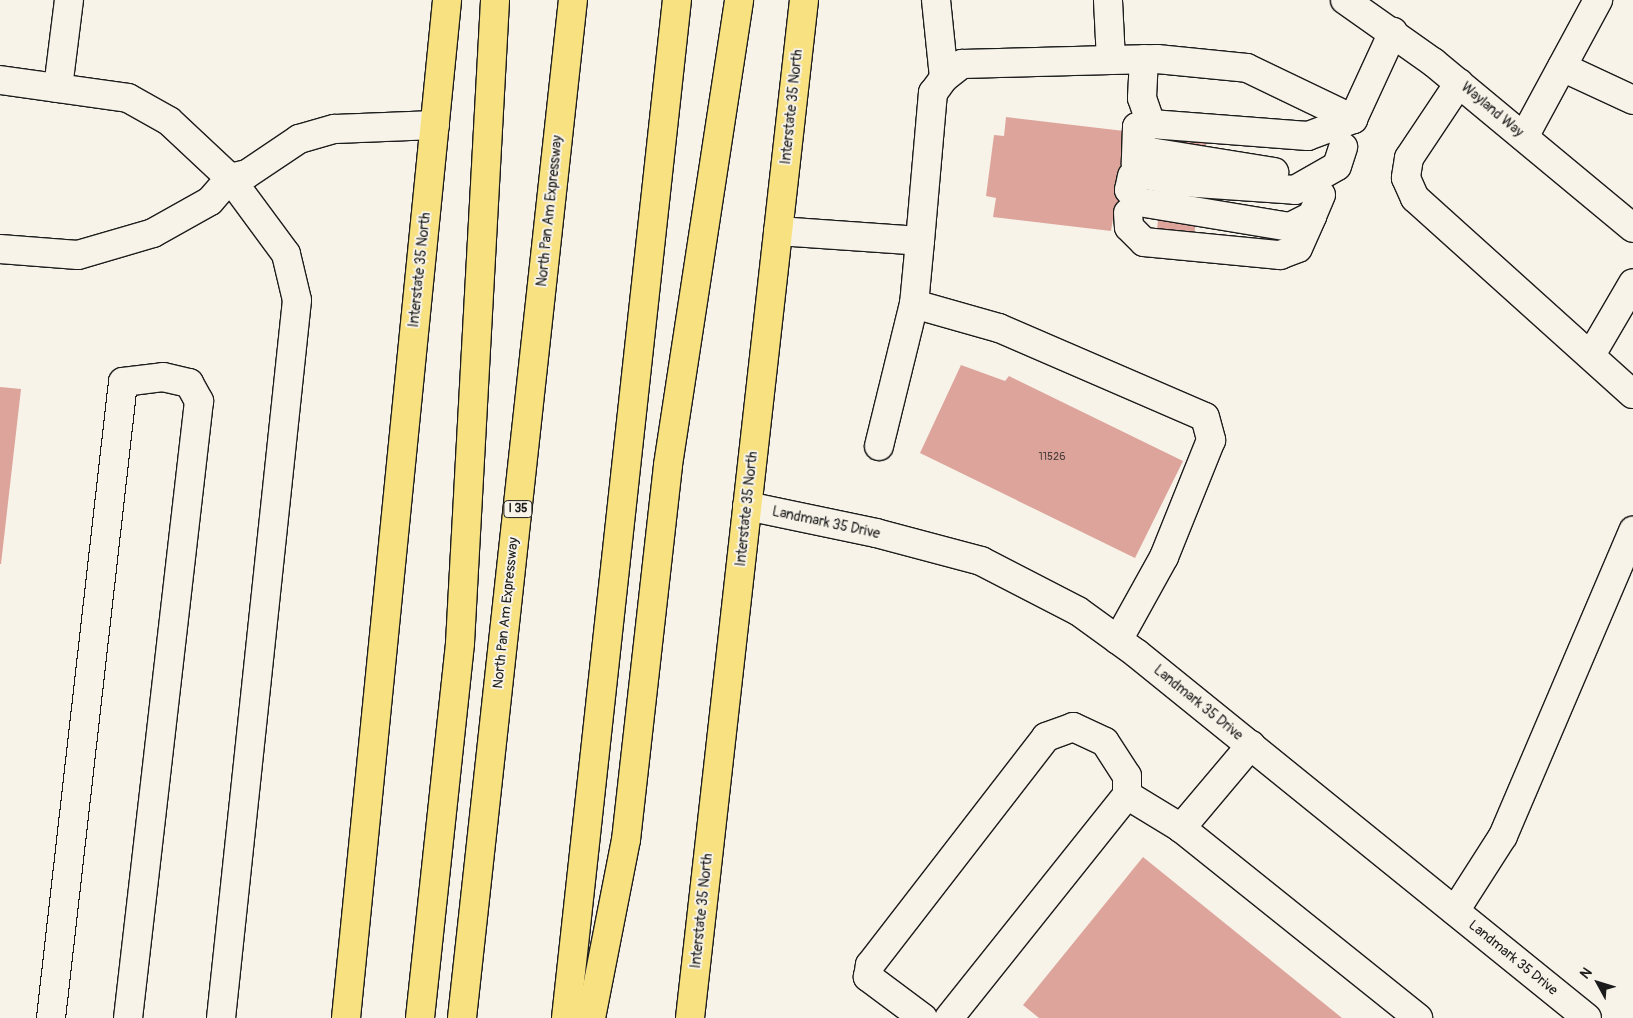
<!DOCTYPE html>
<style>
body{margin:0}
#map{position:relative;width:1633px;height:1018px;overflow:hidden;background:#f7f3e8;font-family:Pangolin,sans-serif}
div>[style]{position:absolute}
.building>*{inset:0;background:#dda49b}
.roads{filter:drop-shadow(1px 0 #1c1c1c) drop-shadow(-1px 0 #1c1c1c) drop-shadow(0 1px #1c1c1c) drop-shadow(0 -1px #1c1c1c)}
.minor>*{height:28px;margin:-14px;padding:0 14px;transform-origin:14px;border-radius:14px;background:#f7f3e8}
.major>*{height:28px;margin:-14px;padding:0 14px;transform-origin:14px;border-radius:14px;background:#f8e181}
.highway>*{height:28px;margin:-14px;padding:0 14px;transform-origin:14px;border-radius:14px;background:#f8e181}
span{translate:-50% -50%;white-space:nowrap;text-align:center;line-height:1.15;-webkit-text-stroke:4px #f7f3e8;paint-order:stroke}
.number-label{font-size:11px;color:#4c3e3c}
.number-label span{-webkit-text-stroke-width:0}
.shield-label span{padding:1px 4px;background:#f7f3e8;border:1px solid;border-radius:4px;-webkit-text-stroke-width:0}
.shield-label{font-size:12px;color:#1c1c1c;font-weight:700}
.street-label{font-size:14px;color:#1c1c1c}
.north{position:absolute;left:1573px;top:958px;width:50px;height:50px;-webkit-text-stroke:4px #f7f3e8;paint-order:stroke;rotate:309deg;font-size:14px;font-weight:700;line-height:20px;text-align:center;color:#1c1c1c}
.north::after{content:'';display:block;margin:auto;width:18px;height:22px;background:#1c1c1c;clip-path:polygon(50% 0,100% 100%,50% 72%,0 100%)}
</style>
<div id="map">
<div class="building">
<div style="clip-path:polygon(1171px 111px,1210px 116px,1191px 259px,1154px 254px,1159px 212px,1115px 206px,1111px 231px,993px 217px,996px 198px,986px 196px,994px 135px,1004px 136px,1006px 117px,1124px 131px,1121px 152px,1165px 158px)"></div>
<div style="clip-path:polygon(961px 365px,1005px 381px,1009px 376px,1183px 461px,1135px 558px,920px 453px)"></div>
<div style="clip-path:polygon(0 387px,21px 389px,1px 564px,0 564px)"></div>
<div style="clip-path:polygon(1143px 857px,1342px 1018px,1039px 1018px,1023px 1005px)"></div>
</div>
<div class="roads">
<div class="minor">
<div style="left:936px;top:0;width:78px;rotate:84.1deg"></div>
<div style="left:1345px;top:0;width:108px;rotate:35.2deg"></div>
<div style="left:1433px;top:62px;width:260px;rotate:39.7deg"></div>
<div style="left:1144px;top:59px;width:39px;rotate:93deg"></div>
<div style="left:1142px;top:98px;width:28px;rotate:71deg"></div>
<div style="left:1151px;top:124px;width:157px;rotate:4.4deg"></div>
<div style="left:1308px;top:136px;width:48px;rotate:-20.7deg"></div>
<div style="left:1111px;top:60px;width:46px;rotate:-1.2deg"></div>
<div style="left:1157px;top:59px;width:90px;rotate:5.7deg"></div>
<div style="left:1247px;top:68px;width:118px;rotate:25.7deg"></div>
<div style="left:1353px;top:119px;width:96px;rotate:-65.3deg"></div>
<div style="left:1562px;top:67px;width:78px;rotate:24.9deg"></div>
<div style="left:0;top:80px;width:129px;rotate:8deg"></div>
<div style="left:128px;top:98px;width:47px;rotate:29.3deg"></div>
<div style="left:169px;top:121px;width:83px;rotate:43.1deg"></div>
<div style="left:230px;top:178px;width:17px;rotate:-13deg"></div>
<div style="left:247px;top:174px;width:63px;rotate:-33.9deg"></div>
<div style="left:299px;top:139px;width:37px;rotate:-16deg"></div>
<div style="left:335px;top:129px;width:100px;rotate:-2.3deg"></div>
<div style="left:1459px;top:83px;width:90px;rotate:123.7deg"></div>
<div style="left:1409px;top:158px;width:20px;rotate:99deg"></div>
<div style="left:1406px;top:178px;width:22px;rotate:66deg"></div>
<div style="left:1415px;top:198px;width:293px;rotate:42deg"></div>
<div style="left:58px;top:88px;width:89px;rotate:-82.9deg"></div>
<div style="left:1137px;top:127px;width:37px;rotate:92deg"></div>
<div style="left:1136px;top:164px;width:11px;rotate:63deg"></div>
<div style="left:1141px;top:174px;width:42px;rotate:11deg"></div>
<div style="left:1182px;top:182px;width:113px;rotate:4deg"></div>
<div style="left:1295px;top:190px;width:48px;rotate:-29.7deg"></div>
<div style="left:1337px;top:166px;width:20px;rotate:-72deg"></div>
<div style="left:1137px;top:127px;width:25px;rotate:74deg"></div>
<div style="left:1144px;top:151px;width:132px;rotate:9.2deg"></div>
<div style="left:1524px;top:137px;width:156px;rotate:-61.6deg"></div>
<div style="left:1132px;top:176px;width:14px;rotate:102deg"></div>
<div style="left:1129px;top:190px;width:16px;rotate:50deg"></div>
<div style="left:1139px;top:202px;width:153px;rotate:9.4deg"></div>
<div style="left:1290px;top:227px;width:25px;rotate:-27deg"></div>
<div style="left:1312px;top:216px;width:23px;rotate:-67deg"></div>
<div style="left:1128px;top:213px;width:14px;rotate:86deg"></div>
<div style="left:1129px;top:227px;width:21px;rotate:45deg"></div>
<div style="left:1144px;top:242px;width:137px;rotate:5.5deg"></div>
<div style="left:1280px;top:255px;width:19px;rotate:-21deg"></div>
<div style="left:1298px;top:248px;width:35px;rotate:-66deg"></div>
<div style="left:778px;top:231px;width:142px;rotate:4deg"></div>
<div style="left:920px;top:241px;width:63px;rotate:95.4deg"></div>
<div style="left:914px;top:304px;width:88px;rotate:15.8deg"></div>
<div style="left:999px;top:328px;width:224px;rotate:23.4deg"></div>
<div style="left:1205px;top:417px;width:24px;rotate:75deg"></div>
<div style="left:1211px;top:440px;width:126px;rotate:111.9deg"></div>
<div style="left:1164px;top:557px;width:95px;rotate:119deg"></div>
<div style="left:920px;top:241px;width:149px;rotate:-85deg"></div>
<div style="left:933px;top:93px;width:19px;rotate:-54deg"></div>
<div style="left:944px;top:78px;width:23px;rotate:-38deg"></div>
<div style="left:962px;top:64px;width:149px;rotate:-1.5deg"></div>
<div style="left:1111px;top:60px;width:60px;rotate:-92.9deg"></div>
<div style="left:0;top:249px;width:78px;rotate:4.4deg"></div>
<div style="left:78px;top:255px;width:78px;rotate:-16.3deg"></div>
<div style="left:153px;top:233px;width:65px;rotate:-29.3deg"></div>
<div style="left:210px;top:201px;width:30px;rotate:-49deg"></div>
<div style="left:230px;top:178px;width:94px;rotate:53.6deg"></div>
<div style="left:286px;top:254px;width:47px;rotate:76.6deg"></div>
<div style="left:297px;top:300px;width:722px;rotate:96.04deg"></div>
<div style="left:1591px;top:355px;width:83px;rotate:-59.7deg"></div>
<div style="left:879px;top:446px;width:146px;rotate:-76.2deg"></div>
<div style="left:747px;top:506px;width:132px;rotate:11.8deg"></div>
<div style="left:876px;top:533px;width:109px;rotate:14.9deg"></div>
<div style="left:981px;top:561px;width:109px;rotate:27.3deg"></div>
<div style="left:1078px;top:611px;width:72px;rotate:35.9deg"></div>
<div style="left:1136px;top:653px;width:580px;rotate:38.98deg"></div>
<div style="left:1251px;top:745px;width:109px;rotate:130.1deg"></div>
<div style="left:1181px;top:828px;width:304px;rotate:38.7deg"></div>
<div style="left:1127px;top:795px;width:63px;rotate:31.4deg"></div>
<div style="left:1455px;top:911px;width:89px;rotate:-57.4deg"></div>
<div style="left:1503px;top:836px;width:332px;rotate:-66.9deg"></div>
<div style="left:51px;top:1018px;width:640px;rotate:-83.54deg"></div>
<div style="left:123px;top:382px;width:40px;rotate:-7.1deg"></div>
<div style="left:163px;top:377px;width:27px;rotate:13deg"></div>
<div style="left:189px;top:383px;width:21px;rotate:61deg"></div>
<div style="left:199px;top:401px;width:621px;rotate:96.56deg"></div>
<div style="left:923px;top:1018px;width:69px;rotate:-143.3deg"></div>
<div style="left:868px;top:977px;width:12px;rotate:-81deg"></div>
<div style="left:870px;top:965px;width:288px;rotate:-52.3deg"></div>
<div style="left:1046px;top:737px;width:29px;rotate:-20deg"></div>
<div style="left:1073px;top:727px;width:35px;rotate:25deg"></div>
<div style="left:1105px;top:742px;width:40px;rotate:57.1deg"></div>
<div style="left:1127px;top:776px;width:19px;rotate:90deg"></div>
<div style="left:1127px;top:795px;width:285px;rotate:128.6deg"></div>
</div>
<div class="major">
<div style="left:346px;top:1018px;width:1023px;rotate:-84.33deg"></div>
<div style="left:690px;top:1018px;width:1024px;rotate:-83.61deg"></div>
</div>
<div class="highway">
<div style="left:420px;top:1018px;width:377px;rotate:-83.9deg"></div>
<div style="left:460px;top:643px;width:644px;rotate:-86.88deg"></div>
<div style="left:462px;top:1018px;width:1024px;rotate:-83.78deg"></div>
<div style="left:566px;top:1018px;width:1024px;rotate:-83.78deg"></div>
<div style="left:591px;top:1018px;width:181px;rotate:-78.9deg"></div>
<div style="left:626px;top:840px;width:377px;rotate:-83.6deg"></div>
<div style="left:668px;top:465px;width:470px;rotate:-81.3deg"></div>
</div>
</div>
<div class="number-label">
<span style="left:1052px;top:457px">11526</span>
</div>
<div class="shield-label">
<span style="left:518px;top:509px">I 35</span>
</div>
<div class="street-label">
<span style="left:792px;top:107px;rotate:-84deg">Interstate 35 North</span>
<span style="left:1492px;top:110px;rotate:40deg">Wayland Way</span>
<span style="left:550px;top:211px;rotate:-84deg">North Pan Am Expressway</span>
<span style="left:420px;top:270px;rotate:-84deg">Interstate 35 North</span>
<span style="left:747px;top:509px;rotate:-84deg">Interstate 35 North</span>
<span style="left:826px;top:523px;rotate:12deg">Landmark 35 Drive</span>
<span style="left:506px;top:613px;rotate:-84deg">North Pan Am Expressway</span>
<span style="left:1198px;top:703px;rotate:39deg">Landmark 35 Drive</span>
<span style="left:702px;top:911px;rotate:-84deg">Interstate 35 North</span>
<span style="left:1513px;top:958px;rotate:39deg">Landmark 35 Drive</span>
</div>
<div class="north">N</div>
</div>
